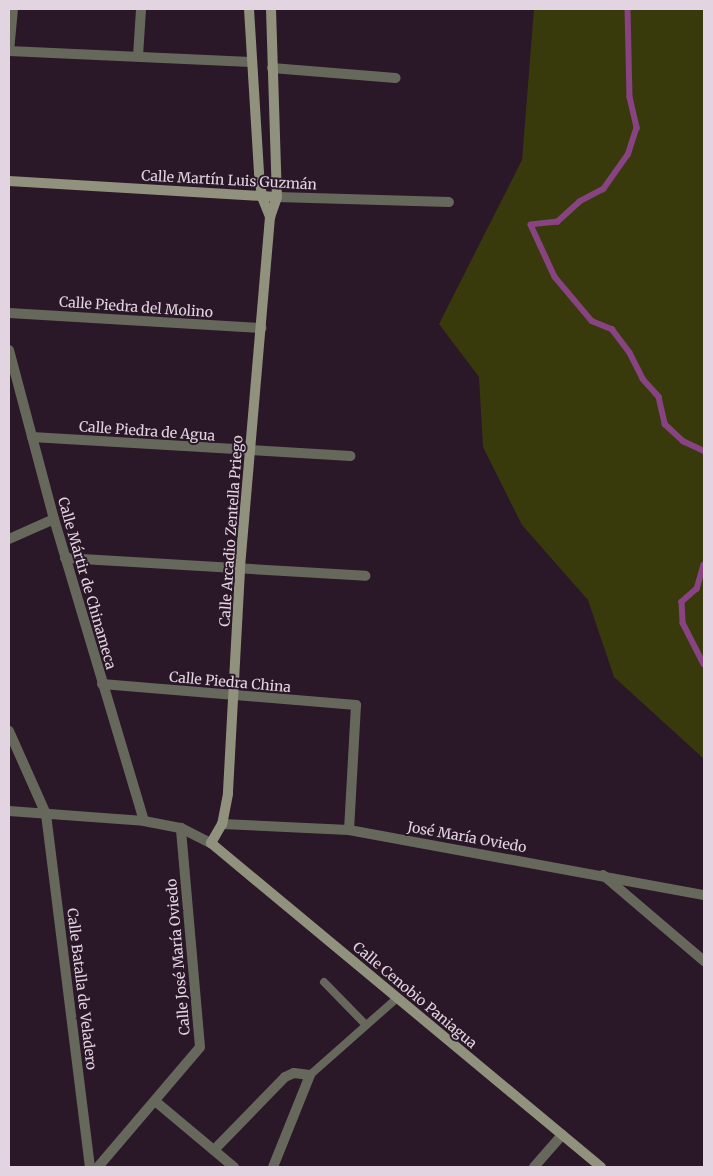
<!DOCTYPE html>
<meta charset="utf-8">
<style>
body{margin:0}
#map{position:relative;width:713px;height:1176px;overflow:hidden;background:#2a1728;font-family:Merriweather,serif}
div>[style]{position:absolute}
.green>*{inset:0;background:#393a0c}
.stream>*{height:5.5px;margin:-2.75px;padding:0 2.75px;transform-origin:2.75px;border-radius:2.75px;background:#874382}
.lane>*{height:8px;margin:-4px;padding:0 4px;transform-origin:4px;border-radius:4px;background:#67685c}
.street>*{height:10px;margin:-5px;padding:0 5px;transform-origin:5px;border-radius:5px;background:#67685c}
.secondary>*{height:10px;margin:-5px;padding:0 5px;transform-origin:5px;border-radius:5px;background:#90927e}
span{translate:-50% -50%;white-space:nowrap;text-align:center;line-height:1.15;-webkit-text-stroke:4px #2a1728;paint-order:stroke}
.street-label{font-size:14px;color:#e2d4e0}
.frame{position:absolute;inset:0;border:10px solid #e2d4e0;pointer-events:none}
</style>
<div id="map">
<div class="green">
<div style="clip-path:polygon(534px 9px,704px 9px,704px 759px,614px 677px,588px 600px,522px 525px,483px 447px,479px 377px,439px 324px,522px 160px)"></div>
</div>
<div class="stream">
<div style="left:628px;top:9px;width:88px;rotate:88.7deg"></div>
<div style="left:630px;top:97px;width:32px;rotate:77deg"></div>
<div style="left:637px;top:128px;width:28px;rotate:108deg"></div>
<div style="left:628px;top:155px;width:42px;rotate:125.2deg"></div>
<div style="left:604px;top:189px;width:27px;rotate:152deg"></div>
<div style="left:580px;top:202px;width:30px;rotate:138deg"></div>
<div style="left:558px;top:222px;width:27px;rotate:174deg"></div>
<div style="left:531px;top:225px;width:57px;rotate:65.2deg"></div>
<div style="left:555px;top:277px;width:57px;rotate:49.9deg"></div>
<div style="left:592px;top:321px;width:22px;rotate:22deg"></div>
<div style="left:612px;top:329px;width:30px;rotate:53deg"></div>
<div style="left:630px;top:353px;width:29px;rotate:63deg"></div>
<div style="left:643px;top:379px;width:24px;rotate:48deg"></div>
<div style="left:659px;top:397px;width:28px;rotate:77deg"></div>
<div style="left:665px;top:424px;width:25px;rotate:43deg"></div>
<div style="left:683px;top:441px;width:23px;rotate:25deg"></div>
<div style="left:704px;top:565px;width:25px;rotate:106deg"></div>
<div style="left:697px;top:589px;width:20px;rotate:139deg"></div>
<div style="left:682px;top:602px;width:21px;rotate:87deg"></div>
<div style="left:683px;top:623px;width:46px;rotate:62.9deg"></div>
</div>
<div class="lane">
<div style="left:324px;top:982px;width:60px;rotate:45.7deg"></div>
<div style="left:310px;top:1075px;width:116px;rotate:-41.5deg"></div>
</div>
<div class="street">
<div style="left:9px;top:51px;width:242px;rotate:2.6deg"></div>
<div style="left:9px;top:51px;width:42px;rotate:-84.6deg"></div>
<div style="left:138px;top:56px;width:47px;rotate:-86.3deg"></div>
<div style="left:272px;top:68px;width:124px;rotate:4.6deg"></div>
<div style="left:277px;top:197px;width:172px;rotate:1.7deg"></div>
<div style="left:9px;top:313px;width:253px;rotate:3.4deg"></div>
<div style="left:9px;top:350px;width:175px;rotate:75.1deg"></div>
<div style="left:54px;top:519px;width:315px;rotate:73.4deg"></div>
<div style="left:32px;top:437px;width:319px;rotate:3.4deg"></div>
<div style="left:9px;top:539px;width:49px;rotate:-24deg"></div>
<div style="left:65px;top:558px;width:301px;rotate:3.4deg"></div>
<div style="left:102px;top:684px;width:255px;rotate:4.7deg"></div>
<div style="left:356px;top:705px;width:125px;rotate:93.2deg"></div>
<div style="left:9px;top:731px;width:91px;rotate:66deg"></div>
<div style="left:46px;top:814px;width:356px;rotate:82.9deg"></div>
<div style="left:9px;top:811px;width:135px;rotate:4.2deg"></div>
<div style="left:144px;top:821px;width:38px;rotate:11deg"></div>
<div style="left:181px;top:828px;width:34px;rotate:27deg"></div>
<div style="left:222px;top:824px;width:127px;rotate:2.7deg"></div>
<div style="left:349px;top:830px;width:361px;rotate:10.4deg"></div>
<div style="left:603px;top:875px;width:133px;rotate:40.4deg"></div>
<div style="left:155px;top:1101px;width:103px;rotate:39.9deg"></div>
<div style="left:214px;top:1150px;width:102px;rotate:-45.8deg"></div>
<div style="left:285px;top:1077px;width:10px;rotate:-24deg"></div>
<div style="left:294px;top:1073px;width:16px;rotate:7deg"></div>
<div style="left:310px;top:1075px;width:99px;rotate:111.9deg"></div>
<div style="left:98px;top:1167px;width:157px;rotate:-49.6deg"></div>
<div style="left:200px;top:1047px;width:220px;rotate:-95deg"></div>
<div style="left:534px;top:1167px;width:43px;rotate:-48.8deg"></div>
</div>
<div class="secondary">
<div style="left:249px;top:9px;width:164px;rotate:86.5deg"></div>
<div style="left:259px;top:173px;width:24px;rotate:83deg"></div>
<div style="left:262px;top:197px;width:22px;rotate:68deg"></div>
<div style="left:271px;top:9px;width:188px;rotate:88.2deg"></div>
<div style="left:277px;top:197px;width:21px;rotate:109deg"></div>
<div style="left:270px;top:217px;width:354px;rotate:94.9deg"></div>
<div style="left:240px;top:570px;width:224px;rotate:93.1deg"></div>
<div style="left:228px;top:794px;width:31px;rotate:101deg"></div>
<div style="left:222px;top:824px;width:22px;rotate:120deg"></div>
<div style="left:211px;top:843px;width:507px;rotate:39.72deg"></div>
<div style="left:9px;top:181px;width:268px;rotate:3.4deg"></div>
</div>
<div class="street-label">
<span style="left:229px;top:180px;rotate:3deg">Calle Martín Luis Guzmán</span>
<span style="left:136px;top:307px;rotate:4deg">Calle Piedra del Molino</span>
<span style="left:147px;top:431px;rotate:4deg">Calle Piedra de Agua</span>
<span style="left:231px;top:531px;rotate:-86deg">Calle Arcadio Zentella Priego</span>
<span style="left:87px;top:583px;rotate:74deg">Calle Mártir de Chinameca</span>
<span style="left:230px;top:682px;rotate:5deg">Calle Piedra China</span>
<span style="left:467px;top:837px;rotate:10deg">José María Oviedo</span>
<span style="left:178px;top:957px;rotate:-95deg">Calle José María Oviedo</span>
<span style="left:82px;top:989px;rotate:83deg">Calle Batalla de Veladero</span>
<span style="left:415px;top:995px;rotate:40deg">Calle Cenobio Paniagua</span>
</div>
<div class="frame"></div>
</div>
